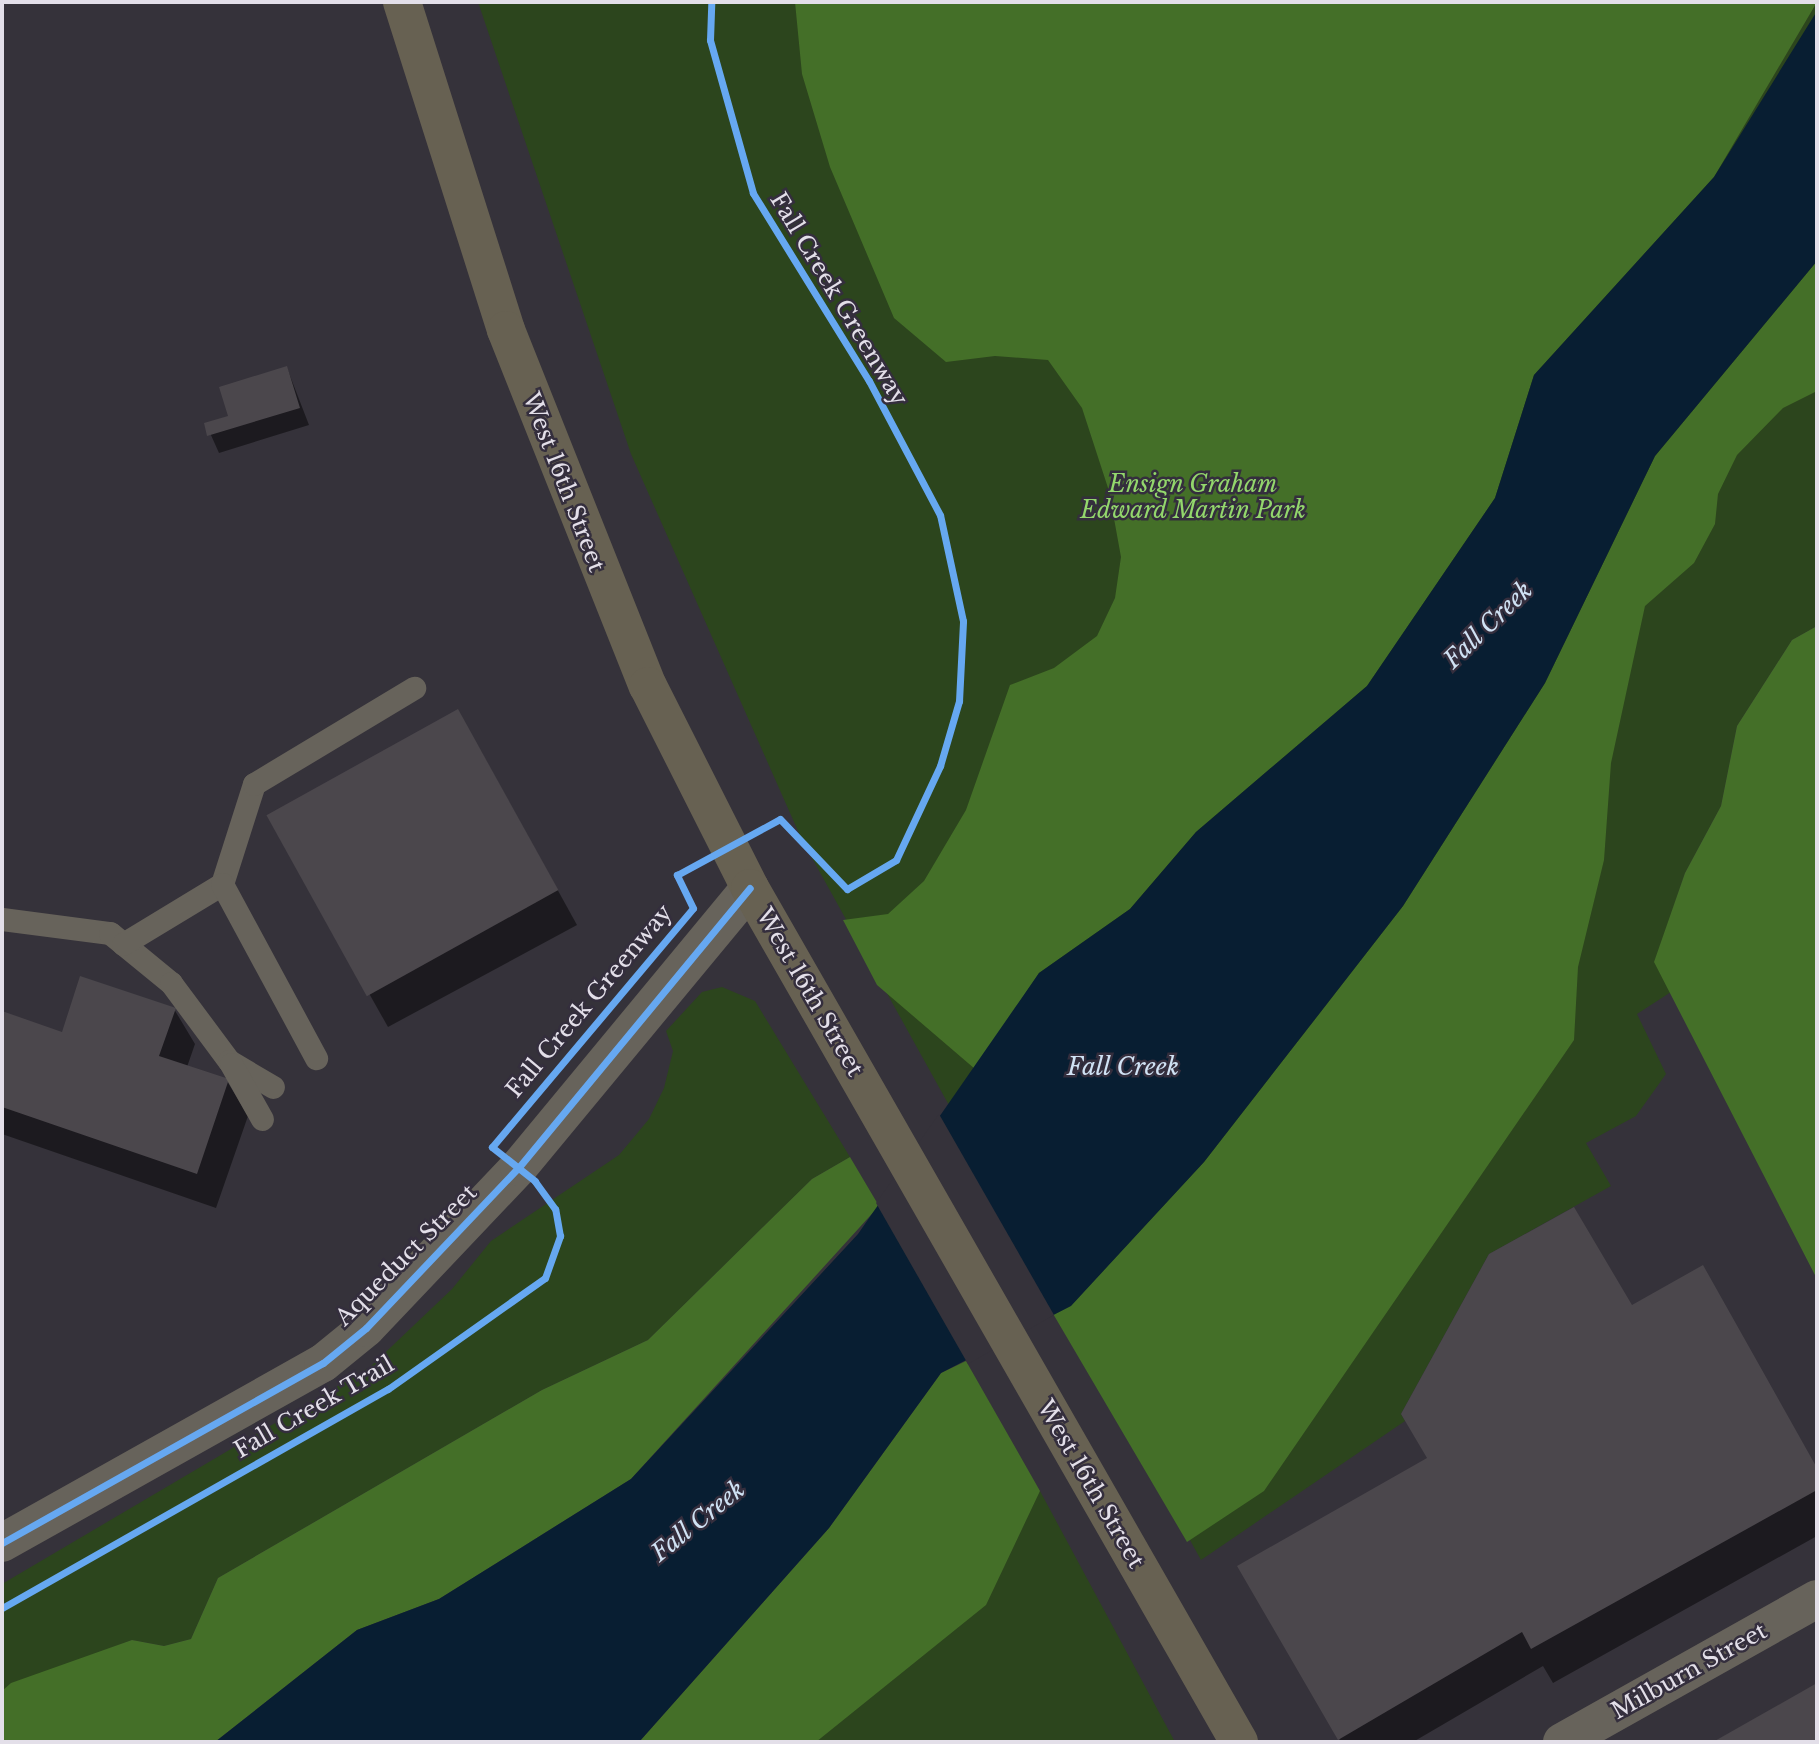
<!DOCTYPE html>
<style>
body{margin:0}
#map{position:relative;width:1819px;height:1744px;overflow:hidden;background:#35323a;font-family:"Libre Baskerville",serif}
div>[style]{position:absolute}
.green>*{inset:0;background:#2c451d}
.forest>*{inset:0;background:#446f28}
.water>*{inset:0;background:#081e32}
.pier>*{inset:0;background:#35323a}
.shadow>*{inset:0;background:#0007}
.building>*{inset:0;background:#4b474c;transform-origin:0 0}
.service>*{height:23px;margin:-11.5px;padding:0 11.5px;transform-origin:11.5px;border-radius:11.5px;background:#67635b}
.minor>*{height:38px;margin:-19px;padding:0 19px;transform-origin:19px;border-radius:19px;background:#67635b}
.primary>*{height:38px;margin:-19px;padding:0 19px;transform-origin:19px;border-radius:19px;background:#676152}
.cycleway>*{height:7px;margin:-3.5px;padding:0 3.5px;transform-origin:3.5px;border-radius:3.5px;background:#66a8f1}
span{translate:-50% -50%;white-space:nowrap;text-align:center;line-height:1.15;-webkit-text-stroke:5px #342e3d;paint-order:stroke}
.street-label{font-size:23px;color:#e3dfe9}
.park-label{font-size:23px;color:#93d76c;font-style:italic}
.water-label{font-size:24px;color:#d0e2f4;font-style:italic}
.frame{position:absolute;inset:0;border:4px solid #e3dfe9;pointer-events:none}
</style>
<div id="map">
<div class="green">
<div style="clip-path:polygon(478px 2px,1817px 2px,1817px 626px,1792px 640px,1737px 726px,1721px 806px,1685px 873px,1655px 962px,1671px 992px,1637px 1014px,1666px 1074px,1636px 1116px,1586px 1143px,1611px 1186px,1489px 1254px,1401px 1414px,1405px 1421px,1201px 1560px,802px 840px,631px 454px)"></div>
<div style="clip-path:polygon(722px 987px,755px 1001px,850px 1157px,812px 1179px,648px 1340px,542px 1390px,218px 1578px,191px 1639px,164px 1646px,132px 1640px,2px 1691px,2px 1584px,370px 1367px,452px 1289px,491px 1241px,619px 1155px,649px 1119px,664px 1088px,673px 1051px,666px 1031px,702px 992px)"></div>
<div style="clip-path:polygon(1040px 1491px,1175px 1742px,816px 1742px,1033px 1501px)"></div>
</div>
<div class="forest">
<div style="clip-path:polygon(795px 2px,1817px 2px,1714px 177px,1534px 375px,1495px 498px,1367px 686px,1196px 832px,1130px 909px,1039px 973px,975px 1069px,877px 985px,843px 920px,888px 914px,924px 881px,966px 810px,1010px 685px,1054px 668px,1097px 636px,1115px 598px,1121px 557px,1109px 491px,1082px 408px,1048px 360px,995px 356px,946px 362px,894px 318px,830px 167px,802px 74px)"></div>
<div style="clip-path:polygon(1817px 261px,1817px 391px,1783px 408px,1737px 455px,1718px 494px,1715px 524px,1694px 563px,1645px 606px,1611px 763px,1604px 860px,1578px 967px,1574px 1040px,1264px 1491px,1187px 1542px,1052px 1312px,1071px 1305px,1204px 1162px,1403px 906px,1545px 683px,1655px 456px)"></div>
<div style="clip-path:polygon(1817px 626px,1817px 1279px,1654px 962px,1685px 873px,1721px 806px,1737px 726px,1792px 640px)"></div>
<div style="clip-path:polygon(850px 1157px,879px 1206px,631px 1479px,439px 1599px,357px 1630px,215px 1742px,2px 1742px,2px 1691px,11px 1683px,132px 1640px,164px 1646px,191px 1639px,218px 1578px,542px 1390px,648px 1340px,812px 1179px)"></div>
<div style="clip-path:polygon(966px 1361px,1040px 1491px,986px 1605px,816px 1742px,639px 1742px,829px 1528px,941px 1373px)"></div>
</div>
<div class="water">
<div style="clip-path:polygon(1817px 11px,1817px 261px,1655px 456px,1545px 683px,1403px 906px,1204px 1162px,1071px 1306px,941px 1373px,829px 1528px,639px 1742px,215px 1742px,357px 1630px,439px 1599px,631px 1479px,858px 1234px,1039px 973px,1130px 909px,1196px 832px,1367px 686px,1495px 498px,1534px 375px,1714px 177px)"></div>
</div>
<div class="pier">
<div style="clip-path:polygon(939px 1114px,1054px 1315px,968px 1364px,876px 1203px)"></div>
</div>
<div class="shadow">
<div style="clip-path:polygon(287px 368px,309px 425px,219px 453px,206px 424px,230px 417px)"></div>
<div style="clip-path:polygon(478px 746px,577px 925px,388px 1027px,271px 820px)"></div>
<div style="clip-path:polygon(174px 1009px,195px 1044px,187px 1067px,227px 1081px,248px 1116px,216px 1208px,2px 1134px,2px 1013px,63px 1034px)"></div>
<div style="clip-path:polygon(1702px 1268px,1817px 1470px,1817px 1536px,1553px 1683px,1543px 1666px,1413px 1742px,1341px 1742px,1240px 1567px,1429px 1459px)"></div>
<div style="clip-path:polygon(1817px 1685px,1817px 1742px,1717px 1742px)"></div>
</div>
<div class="building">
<div style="clip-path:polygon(287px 366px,300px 408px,207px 436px,204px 423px,228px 416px,219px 387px)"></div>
<div style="left:458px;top:709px;width:207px;height:219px;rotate:61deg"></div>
<div style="clip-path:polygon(80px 976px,176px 1008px,159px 1056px,229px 1079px,197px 1174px,2px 1107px,2px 1011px,62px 1032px)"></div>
<div style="clip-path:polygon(1574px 1207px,1632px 1305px,1703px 1265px,1817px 1468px,1817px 1490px,1531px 1649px,1522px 1632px,1338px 1740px,1237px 1566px,1427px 1458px,1401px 1414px,1489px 1254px)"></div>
<div style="clip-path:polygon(1817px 1683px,1817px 1742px,1713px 1742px)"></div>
</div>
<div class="service">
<div style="left:222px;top:884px;width:105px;rotate:-72.3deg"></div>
<div style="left:254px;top:784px;width:187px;rotate:-31deg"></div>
<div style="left:2px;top:919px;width:109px;rotate:7.4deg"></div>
<div style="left:110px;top:933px;width:79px;rotate:39.3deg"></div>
<div style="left:171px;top:983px;width:97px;rotate:53.4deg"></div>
<div style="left:229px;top:1061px;width:51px;rotate:30.6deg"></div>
<div style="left:123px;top:944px;width:116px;rotate:-31.2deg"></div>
<div style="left:222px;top:884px;width:198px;rotate:61.6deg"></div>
<div style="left:231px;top:1064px;width:63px;rotate:60.6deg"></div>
</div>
<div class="minor">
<div style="left:2px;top:1543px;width:368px;rotate:-29.3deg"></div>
<div style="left:323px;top:1363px;width:55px;rotate:-39.1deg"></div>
<div style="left:366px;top:1328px;width:222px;rotate:-46.5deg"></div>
<div style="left:519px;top:1167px;width:362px;rotate:-50.4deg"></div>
<div style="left:1562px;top:1742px;width:292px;rotate:-29.3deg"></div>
</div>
<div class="primary">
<div style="left:402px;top:2px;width:344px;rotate:72.4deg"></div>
<div style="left:506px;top:330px;width:383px;rotate:68.3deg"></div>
<div style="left:648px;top:686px;width:226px;rotate:63.2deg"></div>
<div style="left:750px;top:888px;width:984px;rotate:60.2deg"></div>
</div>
<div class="cycleway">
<div style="left:2px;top:1543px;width:368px;rotate:-29.3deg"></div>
<div style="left:323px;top:1363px;width:55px;rotate:-39.1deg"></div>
<div style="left:366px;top:1328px;width:222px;rotate:-46.5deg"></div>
<div style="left:519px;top:1167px;width:362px;rotate:-50.4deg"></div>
<div style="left:2px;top:1608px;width:444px;rotate:-29.6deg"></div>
<div style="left:388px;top:1389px;width:192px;rotate:-35.3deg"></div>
<div style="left:545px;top:1278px;width:45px;rotate:-70.3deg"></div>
<div style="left:560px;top:1236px;width:27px;rotate:-100deg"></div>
<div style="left:555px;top:1209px;width:34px;rotate:-126deg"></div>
<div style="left:535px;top:1181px;width:55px;rotate:-141.7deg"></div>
<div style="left:492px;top:1147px;width:312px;rotate:-49.9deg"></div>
<div style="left:693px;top:908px;width:37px;rotate:-116deg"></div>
<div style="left:677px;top:875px;width:117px;rotate:-28.5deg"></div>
<div style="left:780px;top:819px;width:97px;rotate:46.3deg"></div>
<div style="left:847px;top:889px;width:57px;rotate:-30.6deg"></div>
<div style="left:896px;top:860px;width:104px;rotate:-64.9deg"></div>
<div style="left:940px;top:766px;width:68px;rotate:-73.7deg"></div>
<div style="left:959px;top:701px;width:80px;rotate:-87.1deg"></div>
<div style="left:963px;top:621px;width:108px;rotate:-102.2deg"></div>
<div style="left:940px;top:515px;width:152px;rotate:-117.9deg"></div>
<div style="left:869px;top:381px;width:221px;rotate:-121.7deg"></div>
<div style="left:753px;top:193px;width:159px;rotate:-105.7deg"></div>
<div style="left:710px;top:40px;width:38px;rotate:-88deg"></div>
</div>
<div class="street-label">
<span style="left:839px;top:299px;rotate:59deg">Fall Creek Greenway</span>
<span style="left:564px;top:482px;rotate:69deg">West 16th Street</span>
<span style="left:810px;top:992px;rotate:60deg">West 16th Street</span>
<span style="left:589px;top:1001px;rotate:-50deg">Fall Creek Greenway</span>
<span style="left:406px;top:1255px;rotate:-45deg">Aqueduct Street</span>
<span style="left:314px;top:1407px;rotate:-30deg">Fall Creek Trail</span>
<span style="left:1091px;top:1484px;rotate:60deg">West 16th Street</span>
<span style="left:1689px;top:1671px;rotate:-29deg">Milburn Street</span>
</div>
<div class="park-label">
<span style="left:1193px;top:497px">Ensign Graham<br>Edward Martin Park</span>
</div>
<div class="water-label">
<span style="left:1488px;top:625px;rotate:-44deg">Fall Creek</span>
<span style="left:1123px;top:1067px">Fall Creek</span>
<span style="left:698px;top:1521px;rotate:-39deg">Fall Creek</span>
</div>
<div class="frame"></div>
</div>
